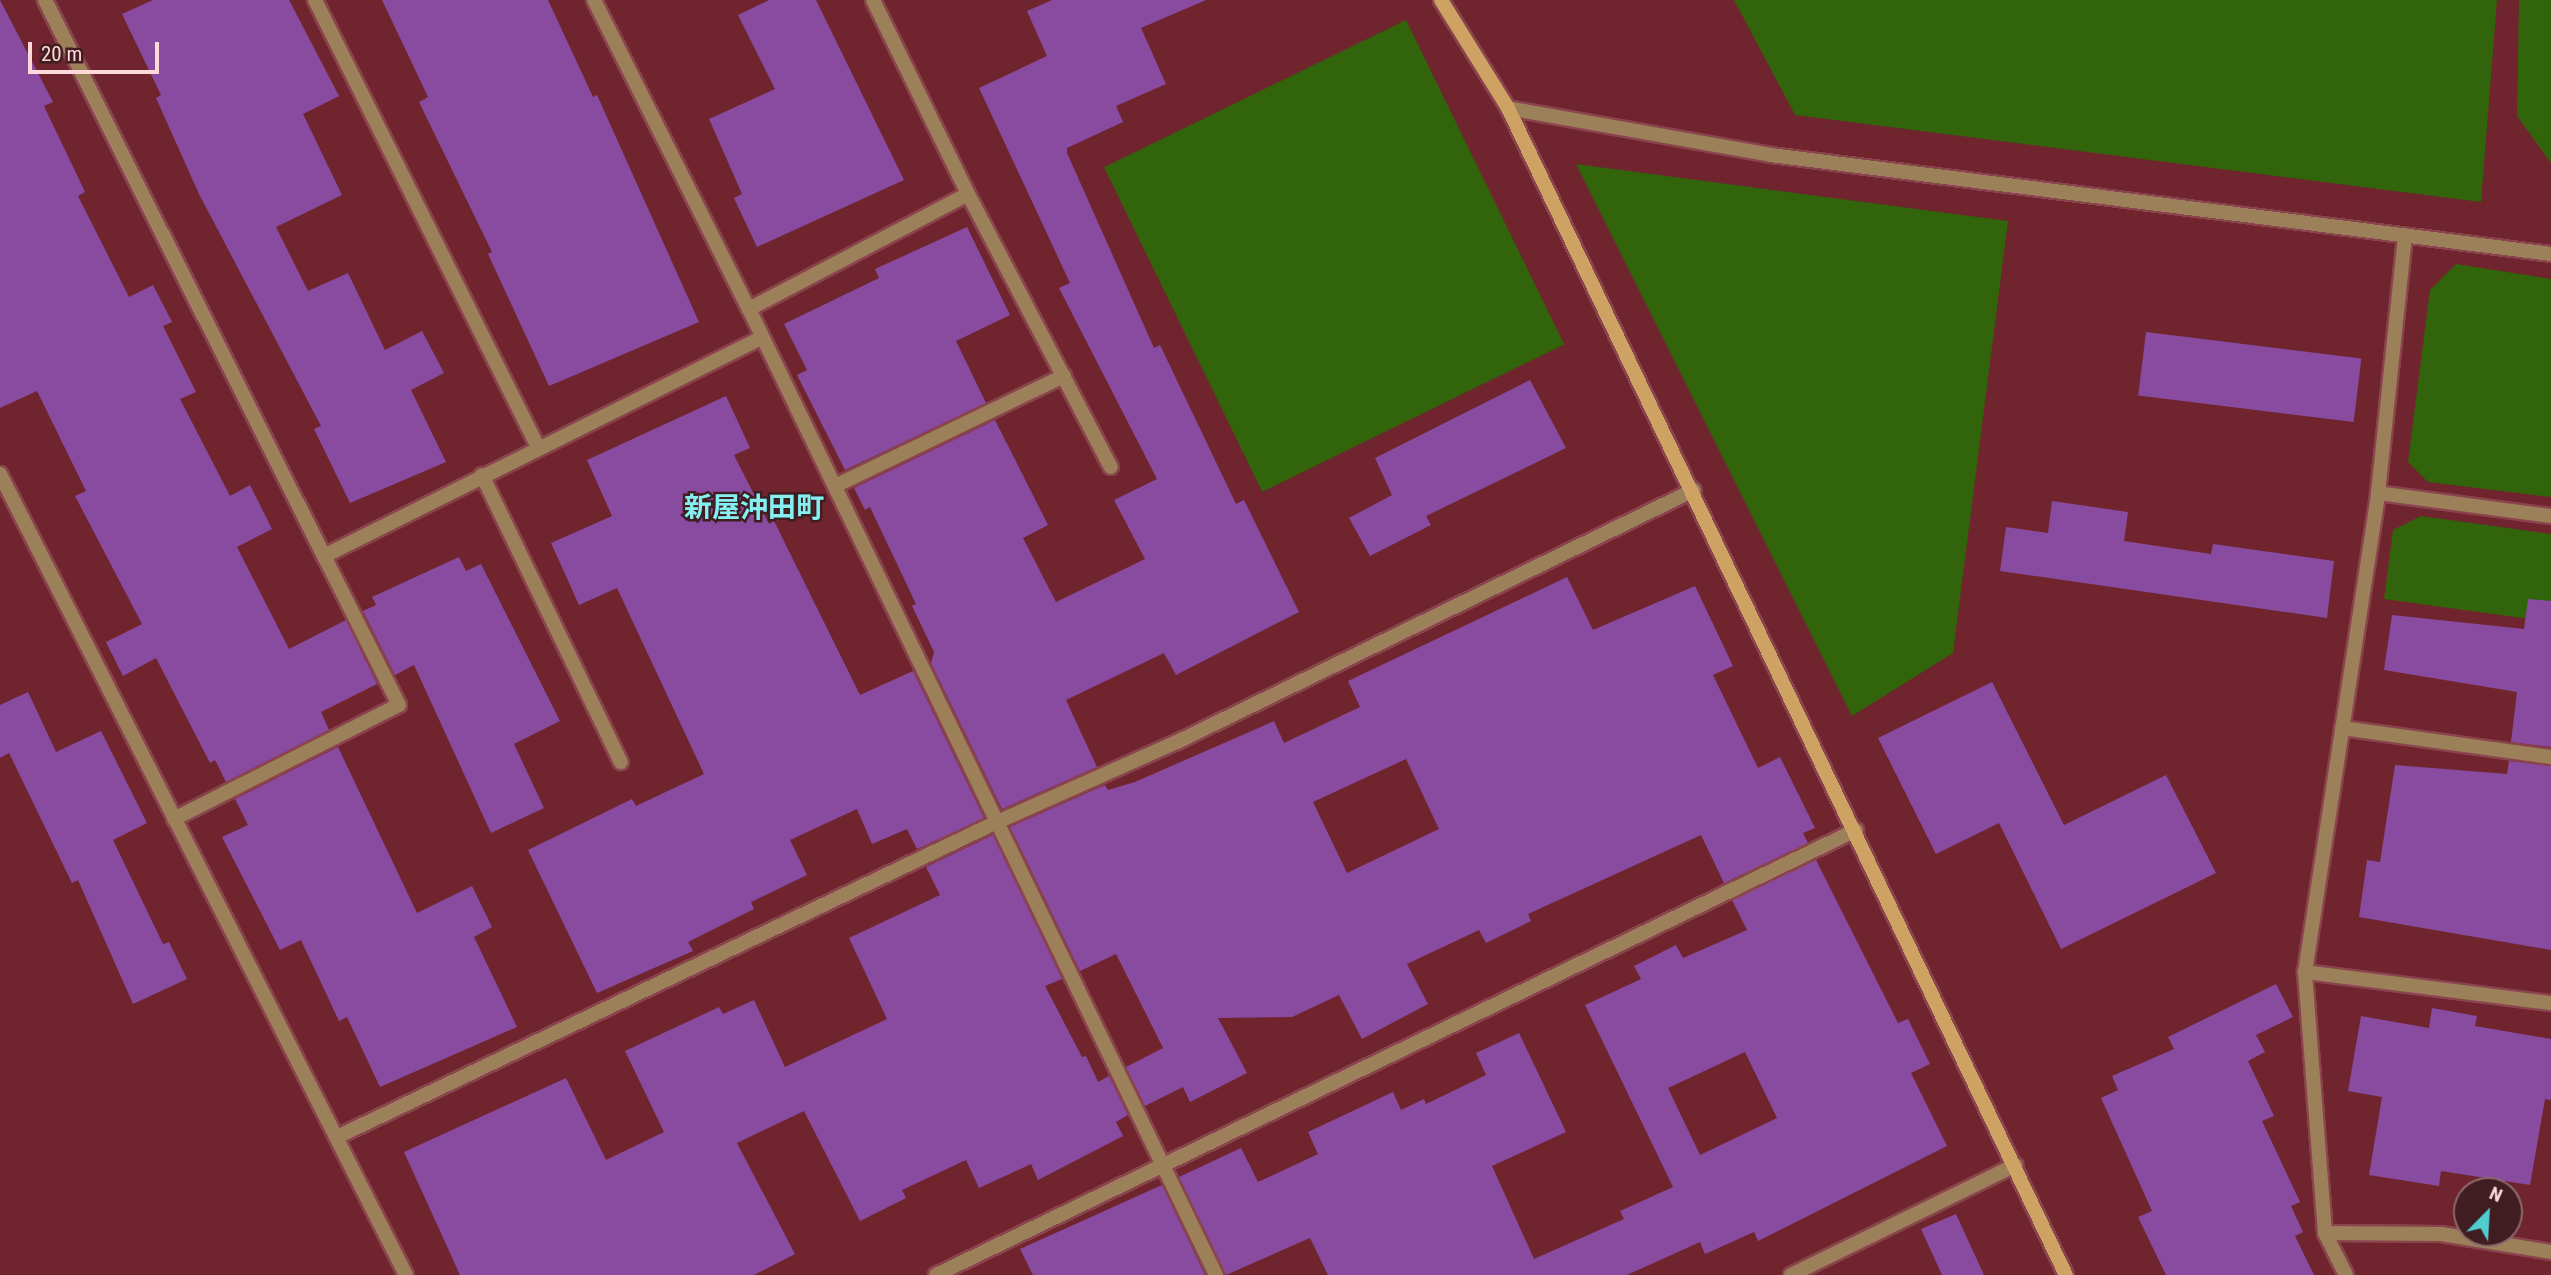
<!DOCTYPE html>
<meta charset="utf-8">
<style>
body{margin:0}
#map{position:relative;width:2551px;height:1275px;overflow:hidden;background:#70242e;font-family:"Roboto Condensed","Noto Sans JP",sans-serif}
div>[style]{position:absolute}
.green>*{inset:0;background:#31640b;transform-origin:0 0}
.building>*{inset:0;background:#884ba0;transform-origin:0 0}
.roads{filter:drop-shadow(2px 0 #8a444d) drop-shadow(-2px 0 #8a444d) drop-shadow(0 2px #8a444d) drop-shadow(0 -2px #8a444d)}
.street>*{height:14px;margin:-7px;padding:0 7px;transform-origin:7px;border-radius:7px;background:#9c8059}
.secondary>*{height:14px;margin:-7px;padding:0 7px;transform-origin:7px;border-radius:7px;background:#cea262}
span{translate:-50% -50%;white-space:nowrap;text-align:center;line-height:1.15;-webkit-text-stroke:5px #3f1d20;paint-order:stroke}
.quarter-label{font-size:28px;color:#84f0f1;font-weight:700}
.north{position:absolute;left:2453px;top:1177px;width:70px;height:70px;box-sizing:border-box;background:#3f1d20;border:2px solid #8c686a;border-radius:50%;rotate:24deg;font-size:19px;font-weight:700;line-height:28px;text-align:center;color:#ffd8da}
.north::after{content:'';display:block;margin:auto;width:24px;height:32px;background:#52cdce;clip-path:polygon(50% 0,100% 100%,50% 72%,0 100%)}
.scale{position:absolute;left:28px;top:42px;width:131px;height:32px;box-sizing:border-box;border:4px solid #ffd8da;border-top:0;padding-left:9px;font-size:21px;line-height:24px;white-space:nowrap;color:#ffd8da;-webkit-text-stroke:5px #3f1d20;paint-order:stroke}
</style>
<div id="map">
<div class="green">
<div style="clip-path:polygon(1734px 0,2497px 0,2481px 202px,1795px 115px)"></div>
<div style="clip-path:polygon(2519px 0,2551px 0,2551px 163px,2517px 116px)"></div>
<div style="left:1406px;top:20px;width:361px;height:336px;rotate:64deg"></div>
<div style="clip-path:polygon(1576px 164px,2008px 221px,1953px 653px,1852px 716px)"></div>
<div style="clip-path:polygon(2456px 264px,2551px 279px,2551px 497px,2428px 482px,2408px 462px,2430px 290px)"></div>
<div style="clip-path:polygon(2421px 516px,2551px 534px,2551px 622px,2384px 599px,2393px 530px)"></div>
</div>
<div class="building">
<div style="clip-path:polygon(0 0,53px 102px,44px 106px,85px 192px,78px 196px,129px 297px,153px 285px,172px 322px,163px 326px,196px 392px,180px 399px,230px 496px,250px 485px,272px 529px,237px 547px,289px 649px,346px 620px,377px 684px,321px 712px,329px 730px,226px 782px,215px 760px,210px 763px,156px 658px,123px 676px,106px 642px,142px 624px,75px 496px,86px 491px,37px 391px,0 408px)"></div>
<div style="clip-path:polygon(153px 0,289px 0,339px 96px,303px 114px,342px 195px,276px 227px,308px 291px,348px 273px,385px 350px,422px 331px,444px 373px,411px 390px,446px 462px,350px 503px,314px 429px,321px 426px,199px 194px,156px 98px,161px 95px,122px 14px)"></div>
<div style="clip-path:polygon(382px 0,548px 0,593px 97px,597px 95px,699px 322px,549px 386px,488px 254px,492px 252px,419px 102px,428px 97px)"></div>
<div style="clip-path:polygon(769px 0,816px 0,904px 180px,757px 247px,734px 198px,742px 194px,709px 119px,775px 89px,738px 15px)"></div>
<div style="clip-path:polygon(1052px 0,1206px 0,1141px 28px,1166px 84px,1116px 106px,1123px 122px,1067px 148px,1067px 153px,1154px 348px,1160px 345px,1236px 504px,1244px 500px,1299px 612px,1176px 675px,1164px 653px,1066px 700px,1097px 767px,1002px 809px,931px 663px,934px 652px,912px 606px,916px 604px,870px 507px,865px 510px,854px 488px,995px 420px,1048px 525px,1023px 538px,1056px 602px,1145px 559px,1114px 500px,1157px 479px,1059px 288px,1070px 283px,979px 88px,1047px 56px,1027px 11px)"></div>
<div style="clip-path:polygon(967px 227px,1010px 315px,956px 341px,986px 403px,845px 470px,797px 375px,807px 370px,784px 324px,879px 278px,875px 269px)"></div>
<div style="left:2146px;top:332px;width:217px;height:64px;rotate:7deg"></div>
<div style="clip-path:polygon(1530px 380px,1566px 448px,1426px 516px,1431px 525px,1370px 556px,1349px 518px,1392px 495px,1375px 458px)"></div>
<div style="clip-path:polygon(726px 396px,750px 448px,734px 455px,769px 524px,774px 521px,860px 695px,913px 671px,984px 818px,917px 849px,907px 829px,872px 844px,857px 809px,790px 840px,807px 875px,751px 902px,754px 909px,688px 942px,693px 951px,597px 993px,528px 850px,632px 799px,636px 806px,704px 774px,617px 588px,579px 605px,551px 543px,612px 516px,587px 460px)"></div>
<div style="clip-path:polygon(2052px 501px,2128px 512px,2124px 541px,2211px 554px,2213px 544px,2334px 561px,2327px 618px,2000px 571px,2006px 527px,2048px 533px)"></div>
<div style="clip-path:polygon(459px 557px,466px 571px,481px 564px,560px 721px,514px 744px,544px 808px,491px 833px,414px 665px,395px 675px,363px 611px,376px 605px,372px 597px)"></div>
<div style="clip-path:polygon(evenodd,1567px 577px,1593px 630px,1695px 586px,1733px 666px,1713px 675px,1758px 768px,1780px 757px,1815px 828px,1803px 833px,1808px 843px,1724px 883px,1701px 835px,1528px 914px,1531px 921px,1486px 943px,1479px 930px,1407px 964px,1428px 1004px,1362px 1039px,1339px 995px,1292px 1017px,1218px 1018px,1247px 1073px,1190px 1102px,1183px 1087px,1145px 1106px,1126px 1067px,1163px 1048px,1116px 954px,1080px 971px,1010px 827px,1105px 785px,1108px 790px,1135px 782px,1274px 721px,1284px 743px,1360px 707px,1348px 681px,1567px 577px,1406px 759px,1439px 829px,1347px 873px,1313px 802px,1406px 759px)"></div>
<div style="clip-path:polygon(2528px 599px,2551px 601px,2551px 747px,2511px 742px,2517px 692px,2384px 670px,2392px 615px,2524px 629px)"></div>
<div style="clip-path:polygon(1992px 682px,2064px 825px,2166px 775px,2216px 873px,2061px 949px,1999px 823px,1936px 854px,1878px 738px)"></div>
<div style="clip-path:polygon(28px 692px,56px 752px,101px 731px,147px 823px,113px 840px,163px 944px,169px 942px,187px 979px,133px 1004px,78px 880px,72px 883px,9px 753px,0 758px,0 705px)"></div>
<div style="clip-path:polygon(338px 747px,417px 913px,472px 886px,492px 927px,474px 937px,517px 1027px,380px 1087px,347px 1017px,339px 1021px,301px 940px,280px 950px,222px 837px,248px 825px,235px 799px)"></div>
<div style="clip-path:polygon(2509px 761px,2551px 766px,2551px 950px,2359px 917px,2367px 860px,2380px 862px,2395px 765px,2507px 774px)"></div>
<div style="clip-path:polygon(993px 835px,1062px 979px,1045px 986px,1082px 1057px,1086px 1056px,1098px 1082px,1109px 1076px,1128px 1115px,1116px 1122px,1123px 1136px,1038px 1180px,1031px 1164px,979px 1188px,966px 1160px,902px 1190px,906px 1198px,860px 1221px,804px 1111px,737px 1143px,795px 1254px,754px 1275px,460px 1275px,404px 1152px,566px 1078px,606px 1160px,664px 1132px,625px 1051px,719px 1007px,723px 1014px,754px 1000px,785px 1067px,887px 1019px,849px 938px,940px 895px,926px 867px)"></div>
<div style="clip-path:polygon(evenodd,1816px 860px,1898px 1023px,1908px 1019px,1930px 1064px,1911px 1073px,1947px 1146px,1758px 1241px,1754px 1232px,1705px 1254px,1700px 1242px,1627px 1275px,1328px 1275px,1310px 1238px,1226px 1275px,1179px 1177px,1241px 1148px,1258px 1182px,1318px 1154px,1308px 1132px,1393px 1092px,1401px 1110px,1424px 1099px,1426px 1104px,1486px 1075px,1476px 1053px,1519px 1033px,1566px 1132px,1492px 1166px,1534px 1259px,1624px 1219px,1620px 1211px,1673px 1187px,1585px 1005px,1641px 979px,1634px 966px,1676px 945px,1683px 958px,1747px 930px,1732px 900px,1816px 860px,1745px 1052px,1777px 1118px,1700px 1155px,1668px 1088px,1745px 1052px)"></div>
<div style="clip-path:polygon(2276px 984px,2293px 1017px,2256px 1035px,2265px 1052px,2248px 1061px,2274px 1116px,2262px 1121px,2300px 1202px,2291px 1206px,2303px 1232px,2295px 1236px,2314px 1275px,2166px 1275px,2138px 1217px,2152px 1211px,2101px 1098px,2118px 1090px,2112px 1076px,2174px 1049px,2168px 1037px)"></div>
<div style="clip-path:polygon(2432px 1008px,2477px 1016px,2475px 1026px,2551px 1039px,2551px 1100px,2545px 1099px,2530px 1185px,2441px 1171px,2439px 1186px,2369px 1175px,2382px 1097px,2348px 1091px,2361px 1016px,2429px 1028px)"></div>
<div style="clip-path:polygon(1162px 1185px,1205px 1275px,1033px 1275px,1020px 1249px)"></div>
<div style="clip-path:polygon(1956px 1214px,1984px 1275px,1942px 1275px,1921px 1229px)"></div>
</div>
<div class="roads">
<div class="street">
<div style="left:45px;top:0;width:622px;rotate:63.35deg"></div>
<div style="left:324px;top:556px;width:487px;rotate:-26.5deg"></div>
<div style="left:315px;top:0;width:498px;rotate:63.5deg"></div>
<div style="left:594px;top:0;width:346px;rotate:63.4deg"></div>
<div style="left:749px;top:309px;width:1073px;rotate:64.2deg"></div>
<div style="left:1508px;top:108px;width:267px;rotate:10.1deg"></div>
<div style="left:1771px;top:155px;width:786px;rotate:7.23deg"></div>
<div style="left:968px;top:194px;width:308px;rotate:62.4deg"></div>
<div style="left:749px;top:309px;width:247px;rotate:-27.7deg"></div>
<div style="left:968px;top:194px;width:216px;rotate:-116.1deg"></div>
<div style="left:0;top:474px;width:898px;rotate:63.12deg"></div>
<div style="left:482px;top:475px;width:319px;rotate:64.2deg"></div>
<div style="left:835px;top:486px;width:254px;rotate:-25.7deg"></div>
<div style="left:2378px;top:493px;width:175px;rotate:7.6deg"></div>
<div style="left:2342px;top:728px;width:211px;rotate:7.9deg"></div>
<div style="left:174px;top:819px;width:252px;rotate:-26.9deg"></div>
<div style="left:399px;top:705px;width:167px;rotate:-116.7deg"></div>
<div style="left:2305px;top:972px;width:248px;rotate:7.2deg"></div>
<div style="left:339px;top:1136px;width:727px;rotate:-25.51deg"></div>
<div style="left:995px;top:823px;width:199px;rotate:-24deg"></div>
<div style="left:1177px;top:742px;width:575px;rotate:-25.99deg"></div>
<div style="left:2325px;top:1233px;width:116px;rotate:0.5deg"></div>
<div style="left:2441px;top:1234px;width:111px;rotate:9.3deg"></div>
<div style="left:936px;top:1275px;width:1022px;rotate:-25.81deg"></div>
<div style="left:1791px;top:1275px;width:250px;rotate:-26.1deg"></div>
<div style="left:2346px;top:1275px;width:47px;rotate:-116.6deg"></div>
<div style="left:2325px;top:1233px;width:262px;rotate:-94.4deg"></div>
<div style="left:2305px;top:972px;width:485px;rotate:-81.3deg"></div>
<div style="left:2378px;top:493px;width:259px;rotate:-84deg"></div>
</div>
<div class="secondary">
<div style="left:1441px;top:0;width:127px;rotate:58.2deg"></div>
<div style="left:1508px;top:108px;width:1294px;rotate:64.45deg"></div>
</div>
</div>
<div class="quarter-label">
<span style="left:754px;top:508px">新屋沖田町</span>
</div>
<div class="north">N</div>
<div class="scale">20 m</div>
</div>
